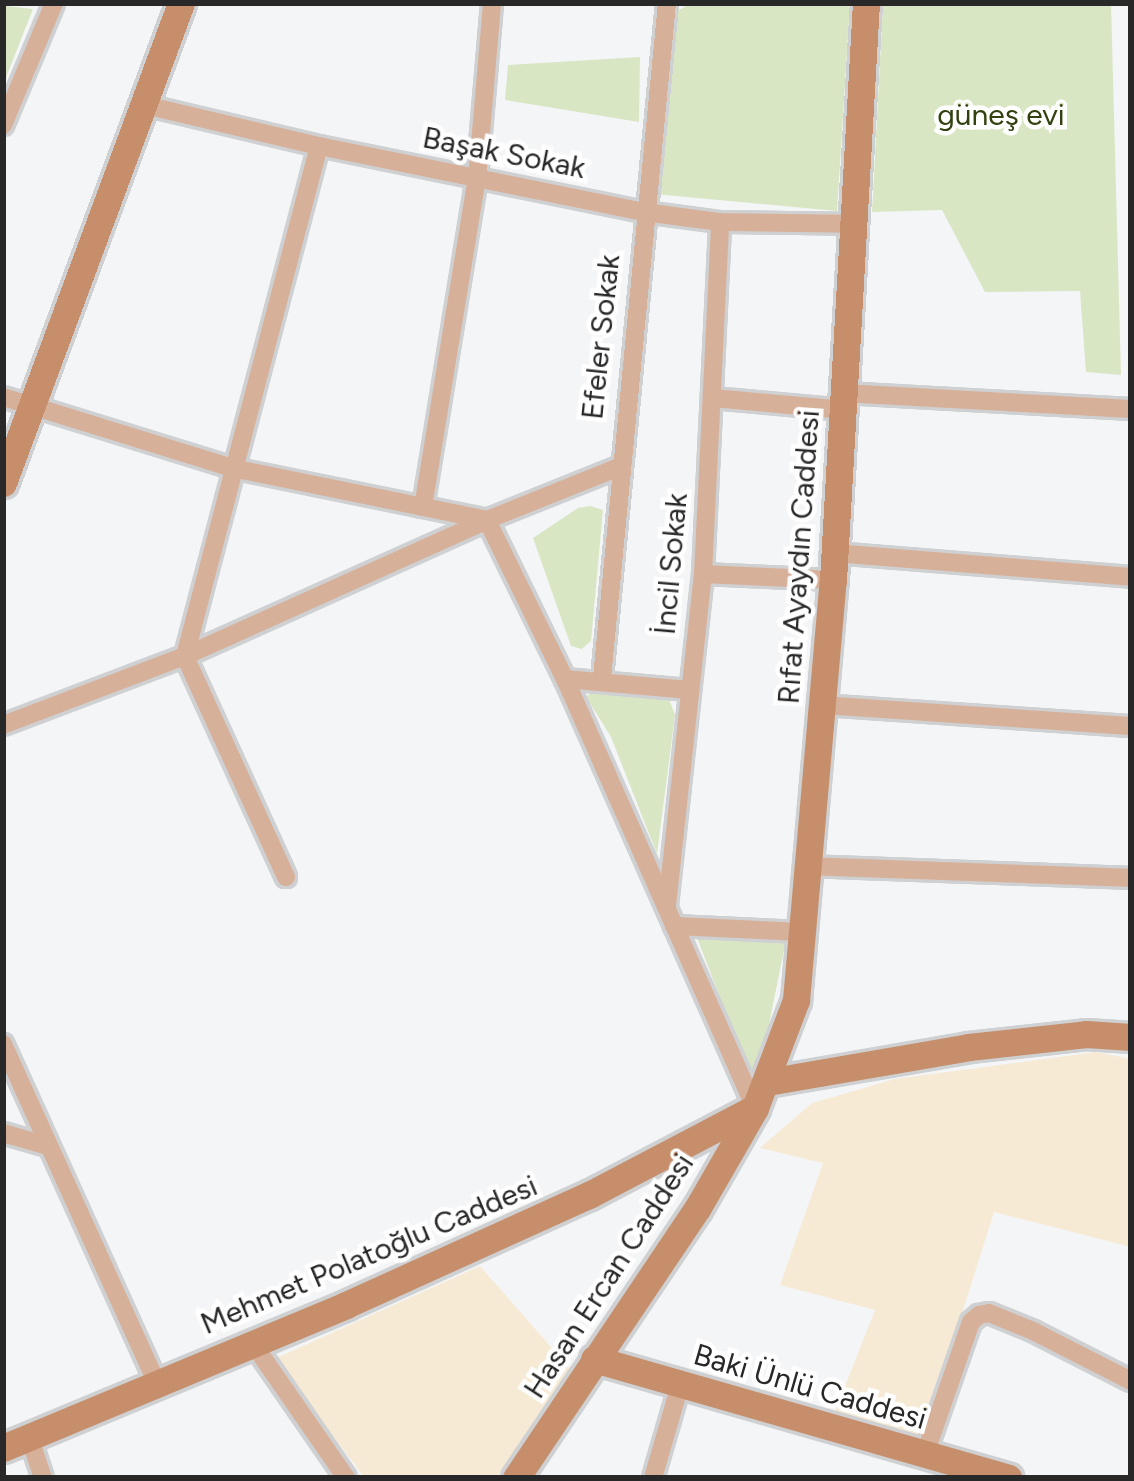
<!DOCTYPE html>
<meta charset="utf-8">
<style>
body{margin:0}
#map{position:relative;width:1134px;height:1481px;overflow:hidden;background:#f4f5f7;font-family:Figtree,sans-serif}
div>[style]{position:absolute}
.education>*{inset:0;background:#f6ead5}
.green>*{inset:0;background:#d9e6c4}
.roads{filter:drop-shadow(3px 0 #cfd0d2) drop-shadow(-3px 0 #cfd0d2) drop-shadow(0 3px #cfd0d2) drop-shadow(0 -3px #cfd0d2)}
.street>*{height:18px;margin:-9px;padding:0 9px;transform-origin:9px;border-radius:9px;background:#d7b099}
.secondary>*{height:27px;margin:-13.5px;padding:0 13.5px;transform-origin:13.5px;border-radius:13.5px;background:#c68e6b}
span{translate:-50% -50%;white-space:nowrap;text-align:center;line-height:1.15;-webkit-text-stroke:9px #fff;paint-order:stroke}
.park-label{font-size:30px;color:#32410f}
.street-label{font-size:30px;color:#282829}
.frame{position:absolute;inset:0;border:6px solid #282829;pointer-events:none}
</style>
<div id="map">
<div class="education">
<div style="clip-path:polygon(1096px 1052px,1131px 1059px,1131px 1247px,994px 1212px,922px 1440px,834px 1414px,875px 1310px,780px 1285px,823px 1163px,760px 1148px,812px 1103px,895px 1079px)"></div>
<div style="clip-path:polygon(480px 1266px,572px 1371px,496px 1478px,365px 1478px,274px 1359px)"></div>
</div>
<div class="green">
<div style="clip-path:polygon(691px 3px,850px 3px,837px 211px,654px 194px,676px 12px)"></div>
<div style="clip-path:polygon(883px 3px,1111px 3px,1121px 375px,1086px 372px,1080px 291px,985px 292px,942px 210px,872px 212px)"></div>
<div style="clip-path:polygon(6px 6px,33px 9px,3px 85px,3px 9px)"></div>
<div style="clip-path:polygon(640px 57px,639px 122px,505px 100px,508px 65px)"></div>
<div style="clip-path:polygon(590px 506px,603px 510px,591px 641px,582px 649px,571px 646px,533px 538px,578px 508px)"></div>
<div style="clip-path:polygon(596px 689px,669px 699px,675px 715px,657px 854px,611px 737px,586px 697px)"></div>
<div style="clip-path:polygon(696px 935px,786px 940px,762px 1059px,751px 1078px)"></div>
</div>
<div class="roads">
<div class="street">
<div style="left:145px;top:105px;width:179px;rotate:13.3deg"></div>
<div style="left:319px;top:146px;width:332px;rotate:11.5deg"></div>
<div style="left:644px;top:212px;width:77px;rotate:7.5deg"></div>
<div style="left:720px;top:222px;width:137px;rotate:0.8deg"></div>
<div style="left:3px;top:125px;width:132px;rotate:-67.3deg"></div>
<div style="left:843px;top:393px;width:288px;rotate:3.2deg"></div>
<div style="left:3px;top:397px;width:240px;rotate:17.2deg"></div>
<div style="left:232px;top:468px;width:260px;rotate:11.5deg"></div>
<div style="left:487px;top:520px;width:142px;rotate:-21.9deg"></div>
<div style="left:713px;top:398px;width:132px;rotate:5.2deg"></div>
<div style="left:423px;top:507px;width:332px;rotate:-80.7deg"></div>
<div style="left:477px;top:179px;width:177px;rotate:-85.1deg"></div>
<div style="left:834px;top:553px;width:298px;rotate:4.6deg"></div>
<div style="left:703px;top:574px;width:130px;rotate:2.6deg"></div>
<div style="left:602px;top:678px;width:678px;rotate:-84.5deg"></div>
<div style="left:565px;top:679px;width:124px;rotate:5.1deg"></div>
<div style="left:822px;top:705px;width:310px;rotate:3.9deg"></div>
<div style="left:3px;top:725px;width:195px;rotate:-20.8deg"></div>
<div style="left:185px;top:656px;width:331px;rotate:-24.2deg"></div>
<div style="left:487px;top:520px;width:177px;rotate:63.9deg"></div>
<div style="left:565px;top:679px;width:469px;rotate:66.1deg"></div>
<div style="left:808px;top:866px;width:323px;rotate:2.1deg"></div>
<div style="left:286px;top:877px;width:243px;rotate:-114.6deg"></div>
<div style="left:185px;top:656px;width:527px;rotate:-75.28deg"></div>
<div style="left:667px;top:905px;width:333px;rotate:-83.8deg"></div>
<div style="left:703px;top:574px;width:352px;rotate:-87.2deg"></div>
<div style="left:674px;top:926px;width:128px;rotate:2.7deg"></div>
<div style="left:3px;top:1044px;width:370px;rotate:65.6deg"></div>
<div style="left:3px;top:1133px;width:47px;rotate:16.1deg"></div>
<div style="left:252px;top:1342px;width:165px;rotate:55.3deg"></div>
<div style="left:29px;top:1436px;width:44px;rotate:71.6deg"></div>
<div style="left:925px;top:1454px;width:140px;rotate:-70.8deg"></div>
<div style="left:971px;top:1322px;width:11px;rotate:-41deg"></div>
<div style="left:979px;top:1315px;width:10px;rotate:-11deg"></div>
<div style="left:989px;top:1313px;width:48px;rotate:22.2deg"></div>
<div style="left:1033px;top:1331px;width:110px;rotate:27deg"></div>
<div style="left:653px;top:1478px;width:97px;rotate:-73.8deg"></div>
</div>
<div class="secondary">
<div style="left:3px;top:483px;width:512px;rotate:-69.65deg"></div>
<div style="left:767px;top:1082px;width:205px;rotate:-9.8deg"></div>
<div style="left:969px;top:1047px;width:118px;rotate:-6.3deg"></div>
<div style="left:1086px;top:1034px;width:45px;rotate:3.8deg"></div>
<div style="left:594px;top:1359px;width:431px;rotate:16deg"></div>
<div style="left:3px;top:1448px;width:372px;rotate:-22.6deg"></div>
<div style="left:346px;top:1305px;width:267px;rotate:-24.4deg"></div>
<div style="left:589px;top:1195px;width:187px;rotate:-27.7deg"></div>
<div style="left:516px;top:1478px;width:324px;rotate:-56.1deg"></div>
<div style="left:697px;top:1209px;width:116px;rotate:-60.1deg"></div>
<div style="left:755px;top:1108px;width:116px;rotate:-69.2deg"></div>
<div style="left:796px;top:1000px;width:422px;rotate:-85deg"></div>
<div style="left:833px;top:580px;width:578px;rotate:-86.73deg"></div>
</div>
</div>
<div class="park-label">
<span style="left:1001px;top:115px">güneş evi</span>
</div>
<div class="street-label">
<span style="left:504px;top:153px;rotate:11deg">Başak Sokak</span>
<span style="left:601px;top:337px;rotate:-84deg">Efeler Sokak</span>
<span style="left:799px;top:557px;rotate:-86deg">Rıfat Ayaydın Caddesi</span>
<span style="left:671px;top:564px;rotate:-85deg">İncil Sokak</span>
<span style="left:369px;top:1255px;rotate:-23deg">Mehmet Polatoğlu Caddesi</span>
<span style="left:609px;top:1276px;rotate:-57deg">Hasan Ercan Caddesi</span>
<span style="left:810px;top:1387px;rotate:16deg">Baki Ünlü Caddesi</span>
</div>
<div class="frame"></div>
</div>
